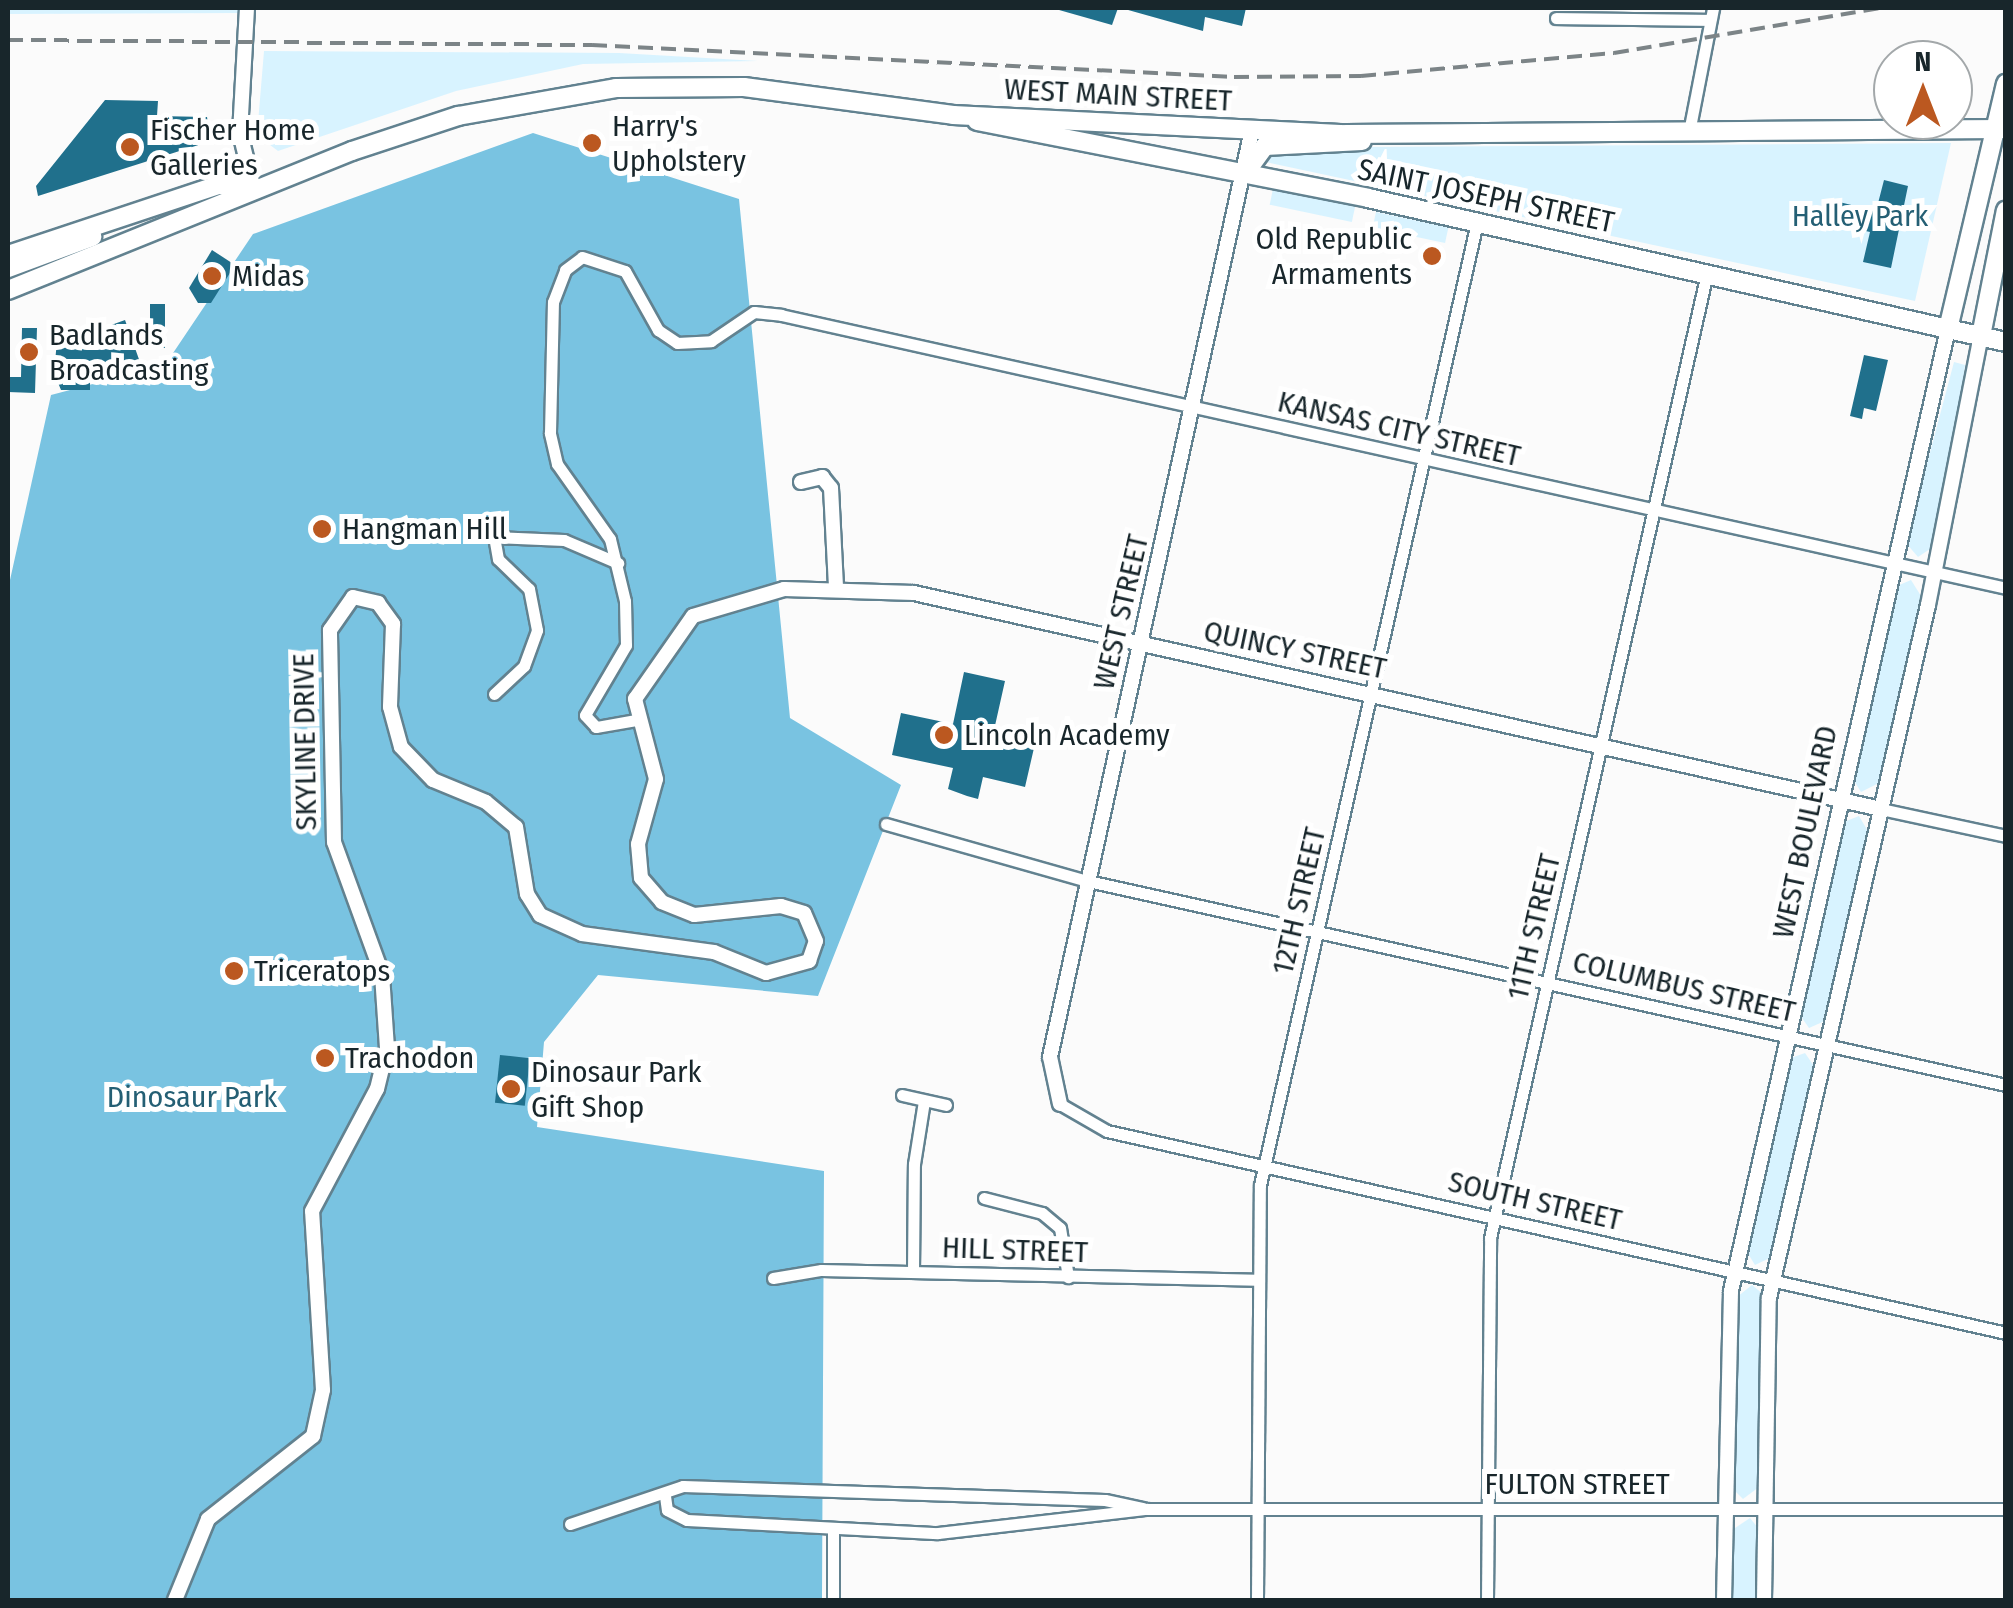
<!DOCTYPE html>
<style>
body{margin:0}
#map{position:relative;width:2013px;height:1608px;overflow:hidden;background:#fbfbfb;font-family:"Fira Sans Condensed",sans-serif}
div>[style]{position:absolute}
.green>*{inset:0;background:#d8f3ff;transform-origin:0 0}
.forest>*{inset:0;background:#79c3e1}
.building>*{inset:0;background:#20708c;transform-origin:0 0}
.roads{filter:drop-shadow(2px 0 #628290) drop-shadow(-2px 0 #628290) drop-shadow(0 2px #628290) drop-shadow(0 -2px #628290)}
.minor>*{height:11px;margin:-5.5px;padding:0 5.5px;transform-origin:5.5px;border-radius:5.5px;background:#fff}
.tertiary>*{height:14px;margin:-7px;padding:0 7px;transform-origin:7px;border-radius:7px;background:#fff}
.primary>*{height:18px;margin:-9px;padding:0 9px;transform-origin:9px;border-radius:9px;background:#fff}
.rail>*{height:4px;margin-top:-2px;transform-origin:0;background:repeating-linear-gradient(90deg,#7c8487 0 15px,transparent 0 23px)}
.dots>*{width:28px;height:28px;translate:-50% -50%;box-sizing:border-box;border:5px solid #fff;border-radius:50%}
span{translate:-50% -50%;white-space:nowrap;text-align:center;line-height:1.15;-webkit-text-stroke:10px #fff;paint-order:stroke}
.street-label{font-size:30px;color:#18262b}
.poi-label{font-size:30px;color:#18262b}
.left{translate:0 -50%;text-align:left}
.right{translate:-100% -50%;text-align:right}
.park-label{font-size:30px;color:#245f74}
.frame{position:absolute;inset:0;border:10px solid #18262b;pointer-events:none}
.north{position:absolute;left:1873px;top:40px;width:100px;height:100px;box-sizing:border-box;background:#fff;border:2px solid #a3a8aa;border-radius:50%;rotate:0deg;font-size:28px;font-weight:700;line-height:40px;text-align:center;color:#18262b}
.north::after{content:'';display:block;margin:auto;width:35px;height:45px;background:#bb5820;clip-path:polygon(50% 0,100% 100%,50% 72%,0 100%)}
</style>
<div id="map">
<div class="green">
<div style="clip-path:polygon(8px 8px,241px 8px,241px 13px,8px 14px)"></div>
<div style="clip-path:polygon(264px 51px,619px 53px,758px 61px,583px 64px,456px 91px,278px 151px,257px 135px)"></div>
<div style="clip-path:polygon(1951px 143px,1915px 301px,1261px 161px,1268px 150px,1367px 147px)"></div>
<div style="left:1273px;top:189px;width:84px;height:16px;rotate:12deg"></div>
<div style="left:1376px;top:212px;width:74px;height:16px;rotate:12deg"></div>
<div style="clip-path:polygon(1954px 362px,1965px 365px,1956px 443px,1933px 547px,1918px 557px,1906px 543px)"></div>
<div style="clip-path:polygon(1911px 580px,1921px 596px,1879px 783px,1861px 792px,1853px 779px,1897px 586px)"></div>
<div style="clip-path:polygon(1859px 816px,1869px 833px,1827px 1020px,1809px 1028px,1800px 1015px,1822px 913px,1844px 822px)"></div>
<div style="clip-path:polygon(1805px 1053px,1816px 1069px,1774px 1256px,1755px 1265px,1747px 1252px,1769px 1150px,1791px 1058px)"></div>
<div style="clip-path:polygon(1752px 1285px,1763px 1294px,1759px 1487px,1743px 1499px,1732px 1488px,1737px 1297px)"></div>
<div style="clip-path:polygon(1750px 1518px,1759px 1529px,1759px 1600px,1732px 1600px,1732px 1530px)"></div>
</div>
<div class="forest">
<div style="clip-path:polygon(533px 133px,739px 199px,790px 718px,901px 785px,818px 996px,598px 975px,544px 1042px,537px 1127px,824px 1171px,822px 1600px,8px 1600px,8px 589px,51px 395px,165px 365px,253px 234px)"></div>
</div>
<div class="building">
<div style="clip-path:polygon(1052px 8px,1118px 8px,1112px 25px)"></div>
<div style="clip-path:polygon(1121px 8px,1246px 8px,1242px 26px,1205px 17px,1203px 31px)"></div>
<div style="clip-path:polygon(105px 100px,158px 101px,157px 116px,207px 117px,211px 141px,38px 196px,36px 186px)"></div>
<div style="clip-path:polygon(1884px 180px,1908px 186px,1891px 268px,1863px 262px,1870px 232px,1826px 222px,1831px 200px,1876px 211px)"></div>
<div style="clip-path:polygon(212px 250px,235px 265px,211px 303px,198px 303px,189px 288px)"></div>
<div style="left:150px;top:304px;width:15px;height:44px"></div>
<div style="clip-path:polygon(125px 320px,141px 365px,90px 382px,90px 390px,61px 390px,54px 373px,58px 330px,92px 332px)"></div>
<div style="clip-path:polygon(22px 328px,37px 328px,35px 393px,8px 392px,8px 377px,21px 377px)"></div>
<div style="clip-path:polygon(1864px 355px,1888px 360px,1876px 411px,1864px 408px,1862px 419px,1850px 416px)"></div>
<div style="clip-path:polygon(964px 672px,1005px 681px,992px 739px,1034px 748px,1025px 787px,983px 777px,978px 799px,967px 796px,948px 789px,953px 768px,892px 755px,901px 713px,953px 724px)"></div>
<div style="left:500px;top:1055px;width:30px;height:48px;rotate:6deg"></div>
</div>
<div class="roads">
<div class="minor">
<div style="left:1556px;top:18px;width:154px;rotate:0.7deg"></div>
<div style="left:1689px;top:132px;width:126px;rotate:-79deg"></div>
<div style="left:494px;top:694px;width:41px;rotate:-43deg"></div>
<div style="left:524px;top:666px;width:38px;rotate:-70deg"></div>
<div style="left:537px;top:630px;width:42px;rotate:-101deg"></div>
<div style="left:529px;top:589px;width:43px;rotate:-135.9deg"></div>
<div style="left:498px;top:559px;width:22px;rotate:-100deg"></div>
<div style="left:494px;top:537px;width:70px;rotate:2.5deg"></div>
<div style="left:564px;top:540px;width:59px;rotate:23.1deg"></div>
<div style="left:636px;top:720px;width:41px;rotate:170.1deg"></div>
<div style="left:596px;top:727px;width:16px;rotate:-133deg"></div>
<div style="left:585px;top:715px;width:81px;rotate:-59.6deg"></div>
<div style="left:626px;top:645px;width:44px;rotate:-91.3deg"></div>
<div style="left:625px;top:601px;width:64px;rotate:-103.6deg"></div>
<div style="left:610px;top:539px;width:92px;rotate:-125.2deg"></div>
<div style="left:557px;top:464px;width:32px;rotate:-103deg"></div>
<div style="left:550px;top:433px;width:131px;rotate:-88.7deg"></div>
<div style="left:553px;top:302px;width:34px;rotate:-69deg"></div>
<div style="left:565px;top:270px;width:21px;rotate:-37deg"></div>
<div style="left:582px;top:257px;width:45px;rotate:18deg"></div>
<div style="left:625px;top:271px;width:68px;rotate:60.8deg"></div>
<div style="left:658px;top:330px;width:23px;rotate:34deg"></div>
<div style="left:677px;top:343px;width:34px;rotate:-3deg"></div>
<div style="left:711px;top:341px;width:52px;rotate:-34deg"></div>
<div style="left:754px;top:312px;width:27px;rotate:6deg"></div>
<div style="left:781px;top:315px;width:1255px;rotate:12.56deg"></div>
<div style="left:1881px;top:809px;width:128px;rotate:12.2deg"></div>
<div style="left:886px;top:824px;width:210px;rotate:15.8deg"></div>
<div style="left:1088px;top:881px;width:940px;rotate:12.53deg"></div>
<div style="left:902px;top:1095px;width:45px;rotate:12.8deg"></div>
<div style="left:1060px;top:1104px;width:54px;rotate:29.9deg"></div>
<div style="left:1107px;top:1131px;width:921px;rotate:12.66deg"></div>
<div style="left:984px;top:1198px;width:60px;rotate:14.5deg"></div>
<div style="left:1042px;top:1213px;width:23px;rotate:40deg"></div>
<div style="left:1060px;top:1228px;width:50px;rotate:80.7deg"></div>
<div style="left:913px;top:1271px;width:107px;rotate:-89.5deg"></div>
<div style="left:914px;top:1164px;width:64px;rotate:-81deg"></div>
<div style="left:773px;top:1278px;width:49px;rotate:-9.5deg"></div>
<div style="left:821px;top:1270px;width:435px;rotate:1.3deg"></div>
<div style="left:665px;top:1496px;width:14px;rotate:82deg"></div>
<div style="left:667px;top:1510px;width:22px;rotate:27deg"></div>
<div style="left:687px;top:1520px;width:251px;rotate:3deg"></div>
<div style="left:938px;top:1533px;width:210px;rotate:-6.6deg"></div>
<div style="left:1147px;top:1509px;width:859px"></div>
<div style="left:570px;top:1524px;width:119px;rotate:-18.6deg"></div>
<div style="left:683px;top:1486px;width:422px;rotate:1.9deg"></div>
<div style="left:1105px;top:1500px;width:39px;rotate:12deg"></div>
<div style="left:833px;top:1530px;width:70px;rotate:90deg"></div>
<div style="left:1257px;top:1600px;width:415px;rotate:-89.6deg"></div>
<div style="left:1260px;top:1185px;width:987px;rotate:-77.3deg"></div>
<div style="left:1487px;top:1600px;width:362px;rotate:-89.5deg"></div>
<div style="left:1490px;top:1238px;width:989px;rotate:-77.33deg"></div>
</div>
<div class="tertiary">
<div style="left:247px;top:8px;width:125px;rotate:93.2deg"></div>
<div style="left:240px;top:133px;width:55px;rotate:76.2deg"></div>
<div style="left:801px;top:482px;width:22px;rotate:-13deg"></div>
<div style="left:822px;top:477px;width:14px;rotate:51deg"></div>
<div style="left:831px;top:488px;width:98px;rotate:87.1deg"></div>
<div style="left:1060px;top:1104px;width:48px;rotate:-102deg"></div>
<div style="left:1050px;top:1057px;width:949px;rotate:-77.71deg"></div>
<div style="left:175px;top:1600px;width:87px;rotate:-67.8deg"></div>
<div style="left:208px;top:1519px;width:134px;rotate:-38.3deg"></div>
<div style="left:313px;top:1436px;width:47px;rotate:-77.7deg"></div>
<div style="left:323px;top:1390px;width:179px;rotate:-93.5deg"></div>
<div style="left:312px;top:1211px;width:138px;rotate:-62deg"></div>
<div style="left:377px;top:1089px;width:42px;rotate:-76.3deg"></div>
<div style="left:387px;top:1048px;width:74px;rotate:-93.9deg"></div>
<div style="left:382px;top:974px;width:140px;rotate:-110deg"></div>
<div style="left:334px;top:842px;width:212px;rotate:-91.1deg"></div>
<div style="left:330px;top:630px;width:40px;rotate:-55.1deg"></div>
<div style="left:353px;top:597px;width:26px;rotate:13deg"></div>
<div style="left:378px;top:603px;width:26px;rotate:54deg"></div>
<div style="left:393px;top:624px;width:83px;rotate:92.1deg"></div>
<div style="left:390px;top:707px;width:41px;rotate:74.6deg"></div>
<div style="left:401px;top:747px;width:46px;rotate:45.9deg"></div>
<div style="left:433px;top:780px;width:57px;rotate:22.5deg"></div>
<div style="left:486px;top:802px;width:39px;rotate:40deg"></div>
<div style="left:516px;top:827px;width:68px;rotate:80.7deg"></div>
<div style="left:527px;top:894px;width:25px;rotate:58deg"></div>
<div style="left:540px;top:915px;width:46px;rotate:24.3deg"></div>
<div style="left:582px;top:934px;width:133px;rotate:7.8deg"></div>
<div style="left:714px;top:952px;width:56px;rotate:22deg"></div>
<div style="left:766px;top:973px;width:45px;rotate:-15.6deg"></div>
<div style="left:809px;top:961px;width:21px;rotate:-71deg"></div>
<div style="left:816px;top:941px;width:30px;rotate:-113deg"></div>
<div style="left:804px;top:913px;width:24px;rotate:-163deg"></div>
<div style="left:781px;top:906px;width:87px;rotate:174.1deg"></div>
<div style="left:694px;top:915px;width:35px;rotate:-158deg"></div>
<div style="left:662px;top:902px;width:32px;rotate:-131deg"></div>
<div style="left:641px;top:878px;width:34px;rotate:-95deg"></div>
<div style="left:638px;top:844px;width:67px;rotate:-74.5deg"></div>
<div style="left:656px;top:779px;width:83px;rotate:-104.7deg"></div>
<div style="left:635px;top:699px;width:101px;rotate:-55.1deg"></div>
<div style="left:693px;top:616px;width:95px;rotate:-16.5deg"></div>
<div style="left:784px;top:589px;width:130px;rotate:1.8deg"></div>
<div style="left:914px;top:593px;width:991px;rotate:12.59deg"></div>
<div style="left:1724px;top:1600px;width:309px;rotate:-88.7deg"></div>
<div style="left:1731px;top:1291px;width:986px;rotate:-77.29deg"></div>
<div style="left:1764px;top:1600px;width:302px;rotate:-89.1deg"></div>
<div style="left:1769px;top:1298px;width:711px;rotate:-77.08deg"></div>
<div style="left:1928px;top:605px;width:274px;rotate:-78.9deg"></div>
</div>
<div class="primary">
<div style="left:977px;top:121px;width:399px;rotate:11.1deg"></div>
<div style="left:1368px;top:198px;width:654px;rotate:12.72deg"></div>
<div style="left:1246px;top:172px;width:32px;rotate:-54deg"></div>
<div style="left:1265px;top:146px;width:97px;rotate:-3deg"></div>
<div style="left:8px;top:255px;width:221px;rotate:-18.4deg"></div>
<div style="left:218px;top:185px;width:35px;rotate:2deg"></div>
<div style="left:8px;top:268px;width:90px;rotate:-20.3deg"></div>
<div style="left:8px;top:290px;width:371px;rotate:-22deg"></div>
<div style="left:352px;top:151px;width:112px;rotate:-18.3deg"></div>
<div style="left:458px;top:116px;width:160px;rotate:-10deg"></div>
<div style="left:616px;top:88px;width:128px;rotate:-0.4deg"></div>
<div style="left:744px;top:87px;width:211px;rotate:7.6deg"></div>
<div style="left:953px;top:115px;width:393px;rotate:2.8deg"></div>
<div style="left:1346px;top:134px;width:660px;rotate:-0.43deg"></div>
<div style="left:1948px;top:329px;width:252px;rotate:-76.7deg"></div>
<div style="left:1981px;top:336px;width:128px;rotate:-78.8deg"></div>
</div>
</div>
<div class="rail">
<div style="left:8px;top:40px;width:584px;rotate:0.49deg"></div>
<div style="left:592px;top:45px;width:643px;rotate:2.85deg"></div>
<div style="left:1234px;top:77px;width:127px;rotate:-0.5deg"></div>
<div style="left:1361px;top:76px;width:254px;rotate:-5.2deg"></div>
<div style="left:1614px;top:53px;width:270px;rotate:-9.6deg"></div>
</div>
<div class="dots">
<div style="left:592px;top:143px;background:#bb5820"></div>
<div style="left:130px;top:147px;background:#bb5820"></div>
<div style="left:1432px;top:256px;background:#bb5820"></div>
<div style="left:212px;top:276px;background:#bb5820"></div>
<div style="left:29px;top:352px;background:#bb5820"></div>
<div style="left:322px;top:529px;background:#bb5820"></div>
<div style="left:944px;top:735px;background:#bb5820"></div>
<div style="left:234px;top:971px;background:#bb5820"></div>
<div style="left:325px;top:1058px;background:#bb5820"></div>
<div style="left:511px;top:1089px;background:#bb5820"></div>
</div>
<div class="street-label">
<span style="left:1118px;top:95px;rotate:3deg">WEST MAIN STREET</span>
<span style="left:1486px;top:196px;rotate:12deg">SAINT JOSEPH STREET</span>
<span style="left:1399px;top:429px;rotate:13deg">KANSAS CITY STREET</span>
<span style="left:1121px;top:612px;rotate:-77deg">WEST STREET</span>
<span style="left:1295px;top:650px;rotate:12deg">QUINCY STREET</span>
<span style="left:305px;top:742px;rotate:-91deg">SKYLINE DRIVE</span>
<span style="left:1805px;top:832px;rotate:-78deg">WEST BOULEVARD</span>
<span style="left:1299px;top:901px;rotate:-77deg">12TH STREET</span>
<span style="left:1534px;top:927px;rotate:-77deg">11TH STREET</span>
<span style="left:1684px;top:987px;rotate:13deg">COLUMBUS STREET</span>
<span style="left:1535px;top:1201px;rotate:13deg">SOUTH STREET</span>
<span style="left:1015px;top:1250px;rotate:2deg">HILL STREET</span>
<span style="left:1577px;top:1484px">FULTON STREET</span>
</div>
<div class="poi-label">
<span class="left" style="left:612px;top:143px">Harry's<br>Upholstery</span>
<span class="left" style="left:150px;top:147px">Fischer Home<br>Galleries</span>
<span class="right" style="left:1412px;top:256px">Old Republic<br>Armaments</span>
<span class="left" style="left:232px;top:276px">Midas</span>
<span class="left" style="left:49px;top:352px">Badlands<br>Broadcasting</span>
<span class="left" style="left:342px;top:529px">Hangman Hill</span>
<span class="left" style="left:964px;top:735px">Lincoln Academy</span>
<span class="left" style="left:254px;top:971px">Triceratops</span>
<span class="left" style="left:345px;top:1058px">Trachodon</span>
<span class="left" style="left:531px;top:1089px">Dinosaur Park<br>Gift Shop</span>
</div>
<div class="park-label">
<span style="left:1860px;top:216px">Halley Park</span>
<span style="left:192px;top:1097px">Dinosaur Park</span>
</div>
<div class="frame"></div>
<div class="north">N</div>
</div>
